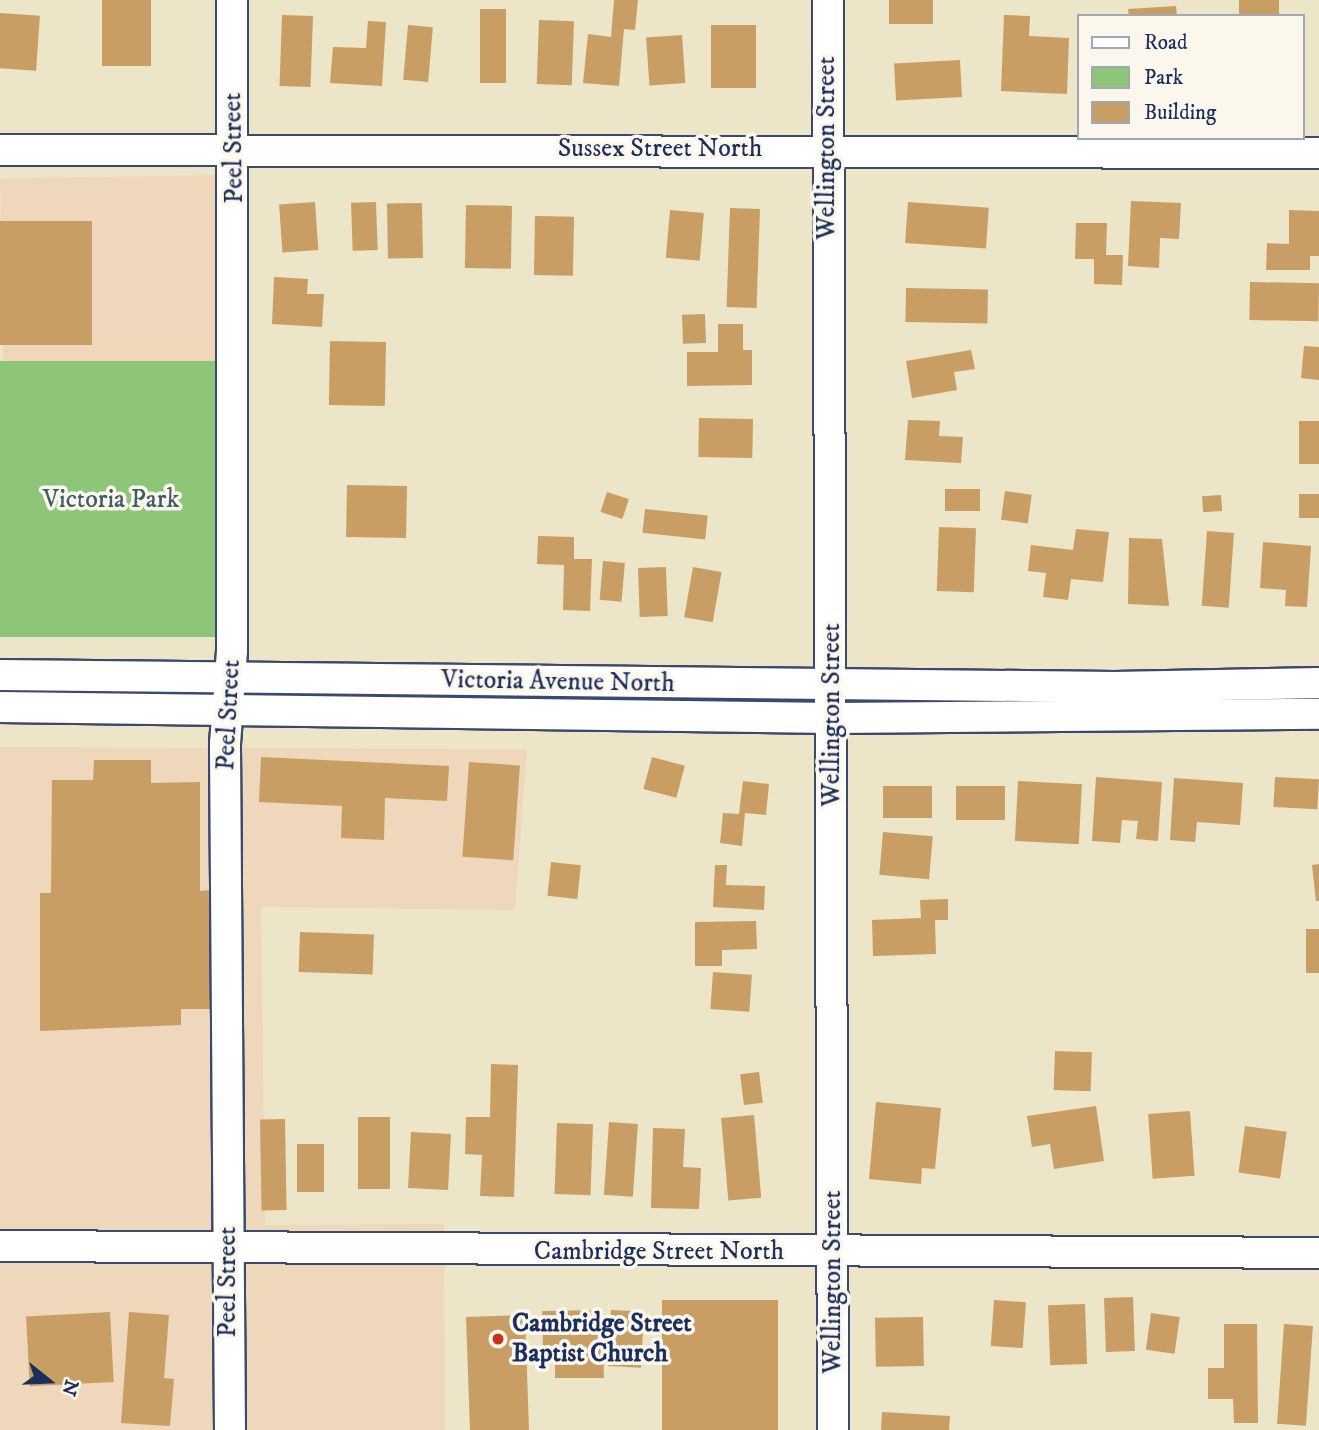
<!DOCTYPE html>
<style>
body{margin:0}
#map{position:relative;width:1319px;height:1430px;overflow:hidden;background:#ede5c7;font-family:"IM FELL DW Pica",serif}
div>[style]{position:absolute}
.built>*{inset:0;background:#eed7bb;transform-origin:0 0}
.green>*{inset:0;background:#8dc579;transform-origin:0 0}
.building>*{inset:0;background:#c89e65;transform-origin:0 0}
.roads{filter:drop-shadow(2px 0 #3a4a6e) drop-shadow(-2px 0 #3a4a6e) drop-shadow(0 2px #3a4a6e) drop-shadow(0 -2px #3a4a6e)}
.minor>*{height:30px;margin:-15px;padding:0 15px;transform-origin:15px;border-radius:15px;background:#fff}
.dots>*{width:19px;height:19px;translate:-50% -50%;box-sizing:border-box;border:4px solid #fbf7ec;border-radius:50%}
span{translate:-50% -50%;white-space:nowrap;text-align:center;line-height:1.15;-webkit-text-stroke:7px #fbf7ec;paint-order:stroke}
.street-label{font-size:26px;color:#1b2f5e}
.park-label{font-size:26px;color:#3d5c66}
.poi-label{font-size:26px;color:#1b2f5e;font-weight:700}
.left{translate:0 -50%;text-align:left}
.legend{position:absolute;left:1077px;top:14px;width:228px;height:126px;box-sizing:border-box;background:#fbf7ec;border:2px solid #a1a7b3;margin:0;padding:9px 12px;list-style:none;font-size:21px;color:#1b2f5e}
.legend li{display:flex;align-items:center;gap:14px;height:35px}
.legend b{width:35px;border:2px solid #a1a7b3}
.north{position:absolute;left:14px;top:1346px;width:70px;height:70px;-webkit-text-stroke:5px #fbf7ec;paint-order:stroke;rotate:108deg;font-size:19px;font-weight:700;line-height:28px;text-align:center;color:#1b2f5e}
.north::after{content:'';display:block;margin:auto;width:24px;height:32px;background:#1b2f5e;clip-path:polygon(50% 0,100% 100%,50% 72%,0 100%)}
</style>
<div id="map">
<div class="built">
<div style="left:217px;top:175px;width:186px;height:217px;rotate:89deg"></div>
<div style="clip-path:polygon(0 747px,527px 749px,515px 910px,261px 907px,265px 1225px,444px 1224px,445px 1430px,0 1430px)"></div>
</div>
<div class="green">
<div style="left:221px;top:361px;width:276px;height:221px;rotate:90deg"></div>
</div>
<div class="building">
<div style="left:102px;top:0;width:49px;height:66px"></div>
<div style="clip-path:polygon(614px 0,638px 0,635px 30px,624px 29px,619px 86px,583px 83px,588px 34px,611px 37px)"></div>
<div style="left:889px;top:0;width:44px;height:24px"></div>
<div style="left:1239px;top:0;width:40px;height:16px"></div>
<div style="clip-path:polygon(1176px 6px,1177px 16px,1129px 16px,1128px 9px)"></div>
<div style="left:480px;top:9px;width:26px;height:74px"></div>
<div style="left:0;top:13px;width:40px;height:55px;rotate:4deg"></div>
<div style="left:282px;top:15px;width:31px;height:71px;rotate:2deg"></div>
<div style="clip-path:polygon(1004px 15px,1030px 16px,1029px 36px,1069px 38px,1067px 94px,1001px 91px)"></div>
<div style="left:539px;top:20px;width:35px;height:64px;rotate:2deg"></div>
<div style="clip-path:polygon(368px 21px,386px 22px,382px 86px,330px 83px,333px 47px,366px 48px)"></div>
<div style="left:408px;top:25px;width:25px;height:55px;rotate:5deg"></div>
<div style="left:711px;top:25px;width:45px;height:63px"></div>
<div style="left:682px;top:35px;width:48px;height:36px;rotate:86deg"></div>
<div style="left:960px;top:60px;width:37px;height:66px;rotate:87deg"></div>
<div style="clip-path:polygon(1131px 201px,1181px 203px,1179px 239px,1160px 238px,1159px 268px,1128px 266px)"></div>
<div style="left:315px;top:202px;width:48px;height:36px;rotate:86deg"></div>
<div style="left:376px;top:202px;width:48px;height:25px;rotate:88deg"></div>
<div style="left:908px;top:202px;width:81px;height:41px;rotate:4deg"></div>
<div style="left:422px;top:203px;width:55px;height:35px;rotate:89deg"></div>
<div style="left:466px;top:205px;width:46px;height:63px;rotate:1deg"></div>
<div style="left:730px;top:208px;width:30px;height:99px;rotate:2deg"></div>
<div style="left:670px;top:210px;width:34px;height:48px;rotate:5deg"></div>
<div style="clip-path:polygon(1289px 210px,1319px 211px,1319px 256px,1310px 256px,1310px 270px,1266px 270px,1267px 243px,1289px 244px)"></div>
<div style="left:535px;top:216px;width:39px;height:59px;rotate:1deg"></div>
<div style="left:0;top:221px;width:92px;height:124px"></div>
<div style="clip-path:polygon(1076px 223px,1107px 223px,1106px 255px,1123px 255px,1122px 285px,1094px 284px,1094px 259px,1075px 259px)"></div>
<div style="clip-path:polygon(274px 277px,308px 279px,307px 294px,324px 294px,322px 327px,272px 324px)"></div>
<div style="left:1250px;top:282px;width:69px;height:38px;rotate:1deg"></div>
<div style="left:906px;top:288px;width:82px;height:34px;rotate:1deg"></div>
<div style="left:705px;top:314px;width:29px;height:23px;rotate:88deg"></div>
<div style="clip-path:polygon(718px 324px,743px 324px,743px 350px,752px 350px,752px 385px,687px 386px,687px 352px,718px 352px)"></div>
<div style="left:330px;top:341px;width:56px;height:64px;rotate:1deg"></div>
<div style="clip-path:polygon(1304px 346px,1319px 347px,1319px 380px,1301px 378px)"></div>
<div style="clip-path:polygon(971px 350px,975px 369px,954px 372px,957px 390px,912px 398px,906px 361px)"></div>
<div style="left:699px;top:418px;width:54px;height:39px;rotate:1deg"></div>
<div style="clip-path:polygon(908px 420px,940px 421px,939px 436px,963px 437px,961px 463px,905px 460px)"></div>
<div style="left:1299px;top:421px;width:20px;height:43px"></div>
<div style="left:347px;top:485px;width:60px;height:52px;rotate:1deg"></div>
<div style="left:980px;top:489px;width:22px;height:35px;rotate:90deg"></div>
<div style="left:1005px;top:491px;width:27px;height:29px;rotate:8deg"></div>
<div style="left:607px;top:492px;width:23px;height:21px;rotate:18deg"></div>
<div style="left:1299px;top:494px;width:20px;height:24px"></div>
<div style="left:1221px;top:495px;width:16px;height:19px;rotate:86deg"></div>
<div style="left:645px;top:509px;width:63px;height:24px;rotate:6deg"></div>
<div style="left:939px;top:527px;width:37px;height:64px;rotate:2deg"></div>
<div style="clip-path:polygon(1076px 529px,1109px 532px,1103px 582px,1071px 579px,1068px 600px,1043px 597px,1046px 573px,1028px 571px,1031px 545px,1073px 550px)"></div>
<div style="left:1207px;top:531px;width:27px;height:75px;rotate:4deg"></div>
<div style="clip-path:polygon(538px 536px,574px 537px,574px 559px,592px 559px,590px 611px,563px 610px,564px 565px,537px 564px)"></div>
<div style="clip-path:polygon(1129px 538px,1162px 539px,1169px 606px,1128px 604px)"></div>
<div style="clip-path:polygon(1263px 542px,1311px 546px,1307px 607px,1285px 606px,1286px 590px,1260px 588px)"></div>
<div style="left:603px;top:561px;width:22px;height:39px;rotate:5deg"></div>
<div style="left:666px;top:567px;width:49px;height:28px;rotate:88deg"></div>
<div style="left:693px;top:567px;width:29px;height:51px;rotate:10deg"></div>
<div style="clip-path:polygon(261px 757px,449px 766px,447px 801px,385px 798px,384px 840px,341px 838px,342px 806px,259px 802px)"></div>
<div style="left:652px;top:757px;width:34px;height:33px;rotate:15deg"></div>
<div style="clip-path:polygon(94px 760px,151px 760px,151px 783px,200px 782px,200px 891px,210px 890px,210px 1009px,181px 1009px,181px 1025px,40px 1031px,40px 893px,51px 893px,52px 780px,93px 780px)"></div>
<div style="left:469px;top:762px;width:51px;height:95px;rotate:4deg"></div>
<div style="clip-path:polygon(1096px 777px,1162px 782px,1158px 841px,1136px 839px,1138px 821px,1122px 820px,1120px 843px,1092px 841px)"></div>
<div style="left:1275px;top:777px;width:44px;height:30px;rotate:3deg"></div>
<div style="clip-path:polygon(1174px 778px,1243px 783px,1240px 825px,1197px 822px,1195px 842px,1170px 840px)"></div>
<div style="clip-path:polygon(743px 781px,769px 784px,766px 815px,745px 813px,742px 846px,720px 843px,723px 813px,739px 814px)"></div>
<div style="left:1018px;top:781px;width:64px;height:60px;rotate:3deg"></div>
<div style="left:883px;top:786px;width:49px;height:32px"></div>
<div style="left:956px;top:786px;width:49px;height:34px"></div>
<div style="left:883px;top:832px;width:50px;height:43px;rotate:5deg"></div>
<div style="left:551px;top:862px;width:30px;height:34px;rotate:6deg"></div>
<div style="clip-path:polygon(1319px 864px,1319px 901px,1316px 901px,1312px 865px)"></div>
<div style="clip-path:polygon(715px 865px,727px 865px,726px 885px,765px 886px,764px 910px,713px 907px)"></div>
<div style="clip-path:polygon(948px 899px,948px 920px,935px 920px,936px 954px,873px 956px,872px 920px,921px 918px,920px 900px)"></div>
<div style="clip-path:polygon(756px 921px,757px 949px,722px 950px,722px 966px,695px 966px,695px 922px)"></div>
<div style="left:1306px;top:929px;width:13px;height:44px"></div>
<div style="left:300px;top:932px;width:74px;height:40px;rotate:2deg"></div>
<div style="left:713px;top:972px;width:39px;height:37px;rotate:4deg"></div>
<div style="left:1055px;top:1051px;width:37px;height:39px;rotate:2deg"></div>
<div style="clip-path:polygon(491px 1064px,518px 1065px,514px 1197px,480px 1196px,482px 1155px,465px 1154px,466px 1117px,490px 1117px)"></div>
<div style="left:759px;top:1072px;width:31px;height:19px;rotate:83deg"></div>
<div style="clip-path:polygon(876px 1102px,941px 1108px,935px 1169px,922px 1168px,921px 1184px,869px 1179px)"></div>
<div style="clip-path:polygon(1096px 1106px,1104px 1161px,1054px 1169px,1050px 1144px,1032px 1147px,1027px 1116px)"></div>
<div style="left:1190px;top:1111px;width:65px;height:42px;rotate:86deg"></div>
<div style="left:754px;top:1115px;width:83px;height:33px;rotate:85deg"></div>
<div style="left:358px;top:1117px;width:32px;height:72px"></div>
<div style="left:285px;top:1119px;width:91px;height:25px;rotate:89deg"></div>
<div style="left:609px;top:1122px;width:29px;height:73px;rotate:4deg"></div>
<div style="left:557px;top:1123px;width:36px;height:71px;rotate:2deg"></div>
<div style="left:1245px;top:1126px;width:42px;height:47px;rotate:8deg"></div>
<div style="clip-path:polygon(653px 1128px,685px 1129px,683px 1167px,701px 1168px,699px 1209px,651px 1208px)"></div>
<div style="left:411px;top:1132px;width:40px;height:56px;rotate:3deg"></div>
<div style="left:297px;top:1144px;width:27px;height:48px"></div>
<div style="left:1133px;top:1297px;width:54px;height:29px;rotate:88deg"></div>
<div style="left:662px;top:1300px;width:116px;height:130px"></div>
<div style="left:994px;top:1300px;width:32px;height:46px;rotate:4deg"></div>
<div style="left:1085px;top:1304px;width:60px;height:37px;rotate:88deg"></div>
<div style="clip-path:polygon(602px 1310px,604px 1378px,555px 1378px,555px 1350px,543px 1351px,542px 1311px)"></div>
<div style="left:611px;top:1310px;width:33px;height:56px;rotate:3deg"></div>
<div style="left:110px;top:1312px;width:70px;height:84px;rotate:87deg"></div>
<div style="clip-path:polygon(129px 1312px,169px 1315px,164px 1378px,174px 1379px,170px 1426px,121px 1423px)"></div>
<div style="left:1151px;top:1313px;width:29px;height:37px;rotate:8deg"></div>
<div style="left:525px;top:1315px;width:115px;height:59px;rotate:88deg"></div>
<div style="left:923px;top:1317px;width:49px;height:48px;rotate:89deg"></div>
<div style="clip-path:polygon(1224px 1324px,1257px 1324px,1258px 1423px,1234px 1423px,1233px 1399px,1208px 1399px,1208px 1368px,1224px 1368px)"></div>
<div style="left:1284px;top:1324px;width:29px;height:100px;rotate:4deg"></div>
<div style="clip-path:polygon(882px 1412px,950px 1416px,949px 1430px,881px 1430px)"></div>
</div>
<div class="roads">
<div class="minor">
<div style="left:828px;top:0;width:1430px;rotate:89.8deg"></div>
<div style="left:0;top:150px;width:1319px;rotate:0.13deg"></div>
<div style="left:0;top:675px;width:1115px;rotate:0.62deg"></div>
<div style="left:1115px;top:687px;width:204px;rotate:-1.1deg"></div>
<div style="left:0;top:707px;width:834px;rotate:0.76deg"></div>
<div style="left:834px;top:718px;width:485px;rotate:-0.5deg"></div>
<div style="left:0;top:1246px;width:1319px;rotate:0.3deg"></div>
<div style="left:230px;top:1430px;width:686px;rotate:-90.42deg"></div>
<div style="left:225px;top:744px;width:93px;rotate:-85.7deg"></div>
<div style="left:232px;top:651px;width:651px;rotate:-90deg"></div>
</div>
</div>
<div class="dots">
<div style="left:498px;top:1339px;background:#c8321e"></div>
</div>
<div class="street-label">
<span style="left:234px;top:148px;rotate:-91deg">Peel Street</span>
<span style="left:827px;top:148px;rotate:-90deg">Wellington Street</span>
<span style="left:660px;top:149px">Sussex Street North</span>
<span style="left:558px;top:682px;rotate:1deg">Victoria Avenue North</span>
<span style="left:229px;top:715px;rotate:-87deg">Peel Street</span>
<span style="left:832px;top:715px;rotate:-90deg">Wellington Street</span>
<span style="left:659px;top:1252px">Cambridge Street North</span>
<span style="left:228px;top:1282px;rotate:-90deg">Peel Street</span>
<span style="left:833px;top:1282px;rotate:-90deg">Wellington Street</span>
</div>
<div class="park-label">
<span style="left:111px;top:500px">Victoria Park</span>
</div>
<div class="poi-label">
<span class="left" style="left:512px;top:1339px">Cambridge Street<br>Baptist Church</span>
</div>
<ul class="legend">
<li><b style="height:9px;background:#fff"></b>Road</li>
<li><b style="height:19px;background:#8dc579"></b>Park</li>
<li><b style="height:19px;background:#c89e65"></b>Building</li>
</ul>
<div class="north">N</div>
</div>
